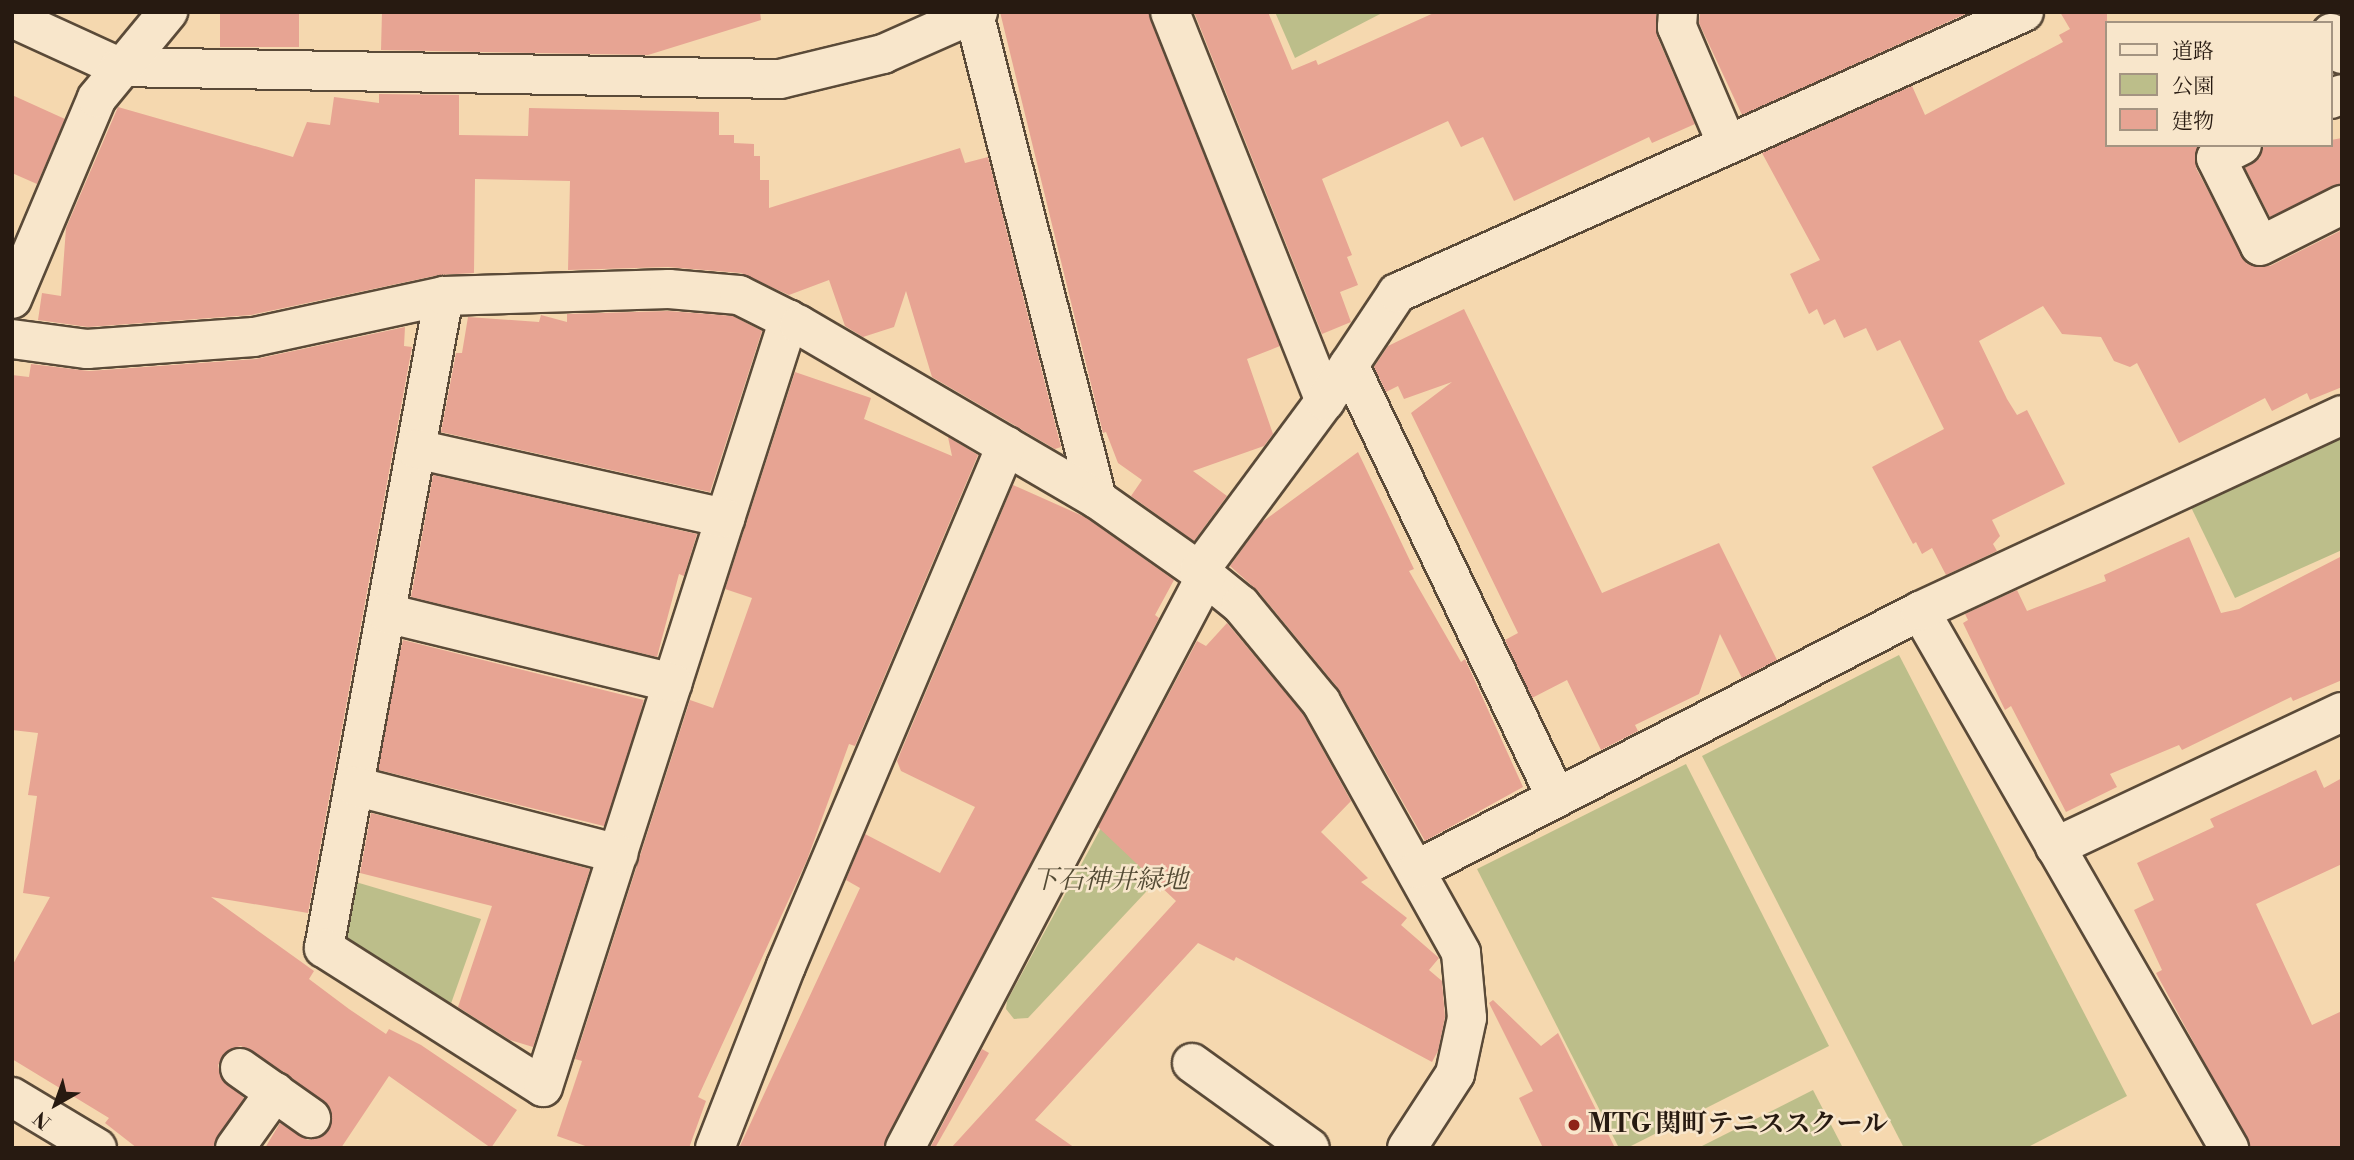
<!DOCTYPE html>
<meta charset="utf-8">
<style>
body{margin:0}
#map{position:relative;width:2354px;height:1160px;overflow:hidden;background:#f5d8af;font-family:"Libre Bodoni","Noto Serif JP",serif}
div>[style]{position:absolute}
.green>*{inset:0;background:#bcbe8a}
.building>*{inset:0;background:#e7a493;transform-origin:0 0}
.roads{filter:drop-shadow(2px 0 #5a4a38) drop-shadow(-2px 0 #5a4a38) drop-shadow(0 2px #5a4a38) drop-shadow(0 -2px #5a4a38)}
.street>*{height:38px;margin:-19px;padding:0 19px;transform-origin:19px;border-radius:19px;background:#f8e6cb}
.dots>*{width:19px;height:19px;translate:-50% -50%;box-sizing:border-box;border:4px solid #f8e6cb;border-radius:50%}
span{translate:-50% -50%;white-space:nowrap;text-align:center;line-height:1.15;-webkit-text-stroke:5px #f8e6cb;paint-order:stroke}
.park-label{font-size:26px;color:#544b35;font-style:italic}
.poi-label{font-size:26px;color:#271a11;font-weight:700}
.left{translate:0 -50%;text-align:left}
.frame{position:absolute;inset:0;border:14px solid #271a11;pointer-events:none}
.legend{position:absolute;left:2105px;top:21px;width:228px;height:126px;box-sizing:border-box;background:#f8e6cb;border:2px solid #a49481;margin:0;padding:9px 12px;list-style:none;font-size:21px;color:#271a11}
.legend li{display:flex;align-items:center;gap:14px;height:35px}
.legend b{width:35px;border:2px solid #a49481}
.north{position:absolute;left:21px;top:1069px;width:70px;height:70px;-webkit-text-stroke:5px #f8e6cb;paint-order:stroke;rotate:220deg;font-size:19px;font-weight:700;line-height:28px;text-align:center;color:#271a11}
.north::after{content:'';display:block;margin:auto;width:24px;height:32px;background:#271a11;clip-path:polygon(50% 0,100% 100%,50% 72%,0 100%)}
</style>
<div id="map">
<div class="green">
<div style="clip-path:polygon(1275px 12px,1384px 12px,1295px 58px)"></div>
<div style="clip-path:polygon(2342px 431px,2342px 550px,2235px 598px,2188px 501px)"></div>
<div style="clip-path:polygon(1899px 655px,2127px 1096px,2026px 1148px,1904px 1148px,1702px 756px)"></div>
<div style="clip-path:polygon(1686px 764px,1829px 1046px,1627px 1148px,1619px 1148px,1477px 869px)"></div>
<div style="clip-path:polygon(1101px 828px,1158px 879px,1028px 1018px,1014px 1019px,1006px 1009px,1007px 1001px)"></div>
<div style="clip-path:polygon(349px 880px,481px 919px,448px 1012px,335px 943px)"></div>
<div style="clip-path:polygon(1813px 1090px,1843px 1148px,1698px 1148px)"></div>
</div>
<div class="building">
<div style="left:220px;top:12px;width:79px;height:35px"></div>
<div style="clip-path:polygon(382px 12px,760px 12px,761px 20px,648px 55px,381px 50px)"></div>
<div style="clip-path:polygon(1000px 12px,1149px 12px,1280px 346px,1247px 359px,1273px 434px,1264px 446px,1193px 471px,1227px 496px,1194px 541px,1131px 496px,1142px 480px,1118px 463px,1106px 432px,1103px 433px)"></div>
<div style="clip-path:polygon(1194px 12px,1268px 12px,1292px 70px,1316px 60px,1318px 65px,1436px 12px,1656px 12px,1657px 36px,1695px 124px,1652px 143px,1649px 137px,1514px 201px,1483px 137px,1461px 147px,1448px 121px,1322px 179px,1352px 255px,1347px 257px,1358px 285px,1340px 292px,1351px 322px,1322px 334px)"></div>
<div style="clip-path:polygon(1700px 12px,1970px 12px,1742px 115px,1699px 23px)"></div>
<div style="clip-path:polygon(2060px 12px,2107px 12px,2107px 145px,2198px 145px,2196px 168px,2247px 264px,2270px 266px,2342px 230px,2342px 387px,2310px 400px,2307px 393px,2272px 411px,2265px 398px,2179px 443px,2137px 363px,2130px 367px,2114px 361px,2101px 337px,2062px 334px,2043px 306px,1979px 341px,2007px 399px,2017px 415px,2027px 410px,2065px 484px,1992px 520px,2000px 536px,1993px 544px,1997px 551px,1946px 575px,1932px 548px,1922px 554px,1916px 542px,1913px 544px,1872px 467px,1944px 429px,1900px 340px,1877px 351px,1866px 328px,1844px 338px,1835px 319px,1824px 325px,1817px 309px,1809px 314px,1790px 274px,1820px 260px,1762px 153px,1912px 86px,1925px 115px,2063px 42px,2059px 35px,2070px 29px)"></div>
<div style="clip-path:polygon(379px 94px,459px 95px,459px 135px,528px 136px,529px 108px,719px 112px,719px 135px,734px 135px,734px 143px,754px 144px,754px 156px,760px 156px,760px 180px,769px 180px,769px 208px,960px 148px,965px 163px,988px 157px,1061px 447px,1055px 449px,932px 377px,906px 291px,894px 327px,863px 337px,845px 326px,829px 280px,789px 295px,741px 273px,668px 267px,568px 270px,570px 181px,475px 179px,474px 273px,439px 275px,251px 315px,88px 327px,38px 320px,42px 293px,61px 296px,66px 228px,118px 107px,293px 157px,307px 122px,330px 125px,334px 97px,379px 103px)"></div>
<div style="clip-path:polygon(12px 95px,65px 119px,37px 184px,12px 173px)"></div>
<div style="clip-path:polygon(2342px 138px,2342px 183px,2270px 217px,2245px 168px,2260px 158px,2264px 145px,2331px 145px,2331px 140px)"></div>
<div style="clip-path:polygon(1464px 309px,1602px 593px,1719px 543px,1777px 660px,1742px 678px,1720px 634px,1699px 694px,1635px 725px,1638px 731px,1601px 750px,1567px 680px,1532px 698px,1505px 640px,1518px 633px,1411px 413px,1452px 382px,1404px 399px,1398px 386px,1386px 392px,1374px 367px,1388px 346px)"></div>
<div style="clip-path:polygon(668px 311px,733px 316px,762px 331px,710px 492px,441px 432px,456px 353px,462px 353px,468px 317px,539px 322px,541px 315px,567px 322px,567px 314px)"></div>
<div style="clip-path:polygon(405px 327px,404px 346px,412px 347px,308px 913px,211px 897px,314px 971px,309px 979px,349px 1009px,386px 1034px,389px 1029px,421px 1045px,517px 1110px,491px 1148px,389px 1076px,341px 1148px,265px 1148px,280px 1123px,308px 1140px,321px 1137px,329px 1130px,331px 1109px,287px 1074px,241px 1046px,230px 1049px,218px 1065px,221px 1078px,244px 1098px,213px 1148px,137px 1148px,105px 1123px,109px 1118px,12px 1059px,12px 966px,50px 897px,23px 893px,37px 796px,28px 795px,38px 733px,12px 730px,12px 375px,29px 377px,31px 364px,89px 371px,256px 359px)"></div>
<div style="clip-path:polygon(795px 372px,871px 398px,864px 419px,952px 456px,948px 437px,978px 455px,855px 746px,849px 744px,807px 860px,698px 1097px,706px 1101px,689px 1148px,591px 1148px,557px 1136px,582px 1061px,575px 1059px,690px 700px,713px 708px,752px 598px,725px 589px)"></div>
<div style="clip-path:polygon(1358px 452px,1414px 569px,1409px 571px,1461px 662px,1465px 659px,1523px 787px,1425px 841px,1338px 688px,1258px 591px,1230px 566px,1262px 522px)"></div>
<div style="clip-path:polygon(433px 475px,697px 534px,684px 576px,679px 574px,657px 657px,411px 597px)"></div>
<div style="clip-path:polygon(1013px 485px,1085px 517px,1174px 580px,1155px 615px,1159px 618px,883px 1148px,739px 1148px,860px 888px,846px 880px,865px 834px,940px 873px,975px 807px,901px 771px,897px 761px)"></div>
<div style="clip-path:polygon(2189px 537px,2221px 613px,2239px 609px,2342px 556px,2342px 680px,2293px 701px,2291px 697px,2182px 750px,2179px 745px,2110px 774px,2117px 787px,2066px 812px,2011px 706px,2005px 710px,1963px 623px,1968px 620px,1965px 614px,2017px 590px,2027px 611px,2106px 581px,2104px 575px)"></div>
<div style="clip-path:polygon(1227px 623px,1303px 714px,1351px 801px,1321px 832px,1368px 878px,1361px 882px,1407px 918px,1401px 925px,1439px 958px,1429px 970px,1442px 981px,1445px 1017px,1438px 1051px,1432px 1062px,1236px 957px,1234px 961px,1198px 943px,1035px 1120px,1075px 1148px,951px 1148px,1176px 901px,1098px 827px,1197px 641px,1206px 646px)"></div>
<div style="left:403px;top:640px;width:248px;height:132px;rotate:14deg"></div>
<div style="clip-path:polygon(2316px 770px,2324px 788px,2342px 778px,2342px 864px,2256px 904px,2312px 1025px,2342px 1011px,2342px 1148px,2251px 1148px,2156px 973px,2162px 970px,2134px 910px,2154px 900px,2137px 863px,2214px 827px,2210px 819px)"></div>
<div style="clip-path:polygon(371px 813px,590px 869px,533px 1047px,510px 1040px,458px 1007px,492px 906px,360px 873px)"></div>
<div style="clip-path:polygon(1493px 1000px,1541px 1046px,1558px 1033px,1615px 1148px,1543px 1148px,1519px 1098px,1533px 1091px,1489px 1003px)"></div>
<div style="clip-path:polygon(982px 1049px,989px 1053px,935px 1148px,930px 1148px)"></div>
</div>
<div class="roads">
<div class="street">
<div style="left:1170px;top:12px;width:419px;rotate:68.3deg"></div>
<div style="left:1678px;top:12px;width:15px;rotate:94deg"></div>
<div style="left:1677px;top:27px;width:127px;rotate:66.9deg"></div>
<div style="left:974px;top:14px;width:500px;rotate:75.77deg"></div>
<div style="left:12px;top:18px;width:118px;rotate:24.6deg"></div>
<div style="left:119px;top:67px;width:661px;rotate:1.04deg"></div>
<div style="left:780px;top:79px;width:106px;rotate:-13.6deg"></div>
<div style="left:883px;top:54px;width:104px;rotate:-23.9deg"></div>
<div style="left:2331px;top:33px;width:24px;rotate:62deg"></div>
<div style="left:2331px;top:99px;width:12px;rotate:-24deg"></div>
<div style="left:2242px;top:145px;width:29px;rotate:153deg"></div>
<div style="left:2216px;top:158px;width:98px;rotate:63.4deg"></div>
<div style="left:2260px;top:246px;width:92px;rotate:-26.6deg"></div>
<div style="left:444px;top:296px;width:663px;rotate:100.43deg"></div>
<div style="left:324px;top:948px;width:259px;rotate:32.4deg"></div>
<div style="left:543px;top:1087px;width:806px;rotate:-72.24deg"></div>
<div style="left:12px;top:299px;width:218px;rotate:-67.1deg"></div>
<div style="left:97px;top:98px;width:112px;rotate:-50.5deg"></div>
<div style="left:12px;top:339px;width:76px;rotate:7.6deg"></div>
<div style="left:87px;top:349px;width:167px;rotate:-4.1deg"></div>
<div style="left:254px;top:337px;width:194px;rotate:-12.2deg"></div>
<div style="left:444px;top:296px;width:225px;rotate:-1.8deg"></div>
<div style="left:669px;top:289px;width:70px;rotate:4.9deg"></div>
<div style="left:739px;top:295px;width:67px;rotate:26.6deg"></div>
<div style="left:799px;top:325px;width:345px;rotate:30.3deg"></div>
<div style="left:1097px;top:499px;width:125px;rotate:35.2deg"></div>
<div style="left:1199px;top:571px;width:54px;rotate:39deg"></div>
<div style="left:1241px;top:605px;width:126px;rotate:50.5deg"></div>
<div style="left:1321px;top:702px;width:287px;rotate:60.8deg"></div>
<div style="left:1461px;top:953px;width:65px;rotate:84.7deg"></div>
<div style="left:1467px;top:1018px;width:57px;rotate:102.1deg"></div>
<div style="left:1455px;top:1074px;width:88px;rotate:123deg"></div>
<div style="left:1349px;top:365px;width:480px;rotate:64.4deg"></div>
<div style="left:416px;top:449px;width:317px;rotate:12.6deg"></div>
<div style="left:1199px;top:571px;width:212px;rotate:-53.5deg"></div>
<div style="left:1325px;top:401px;width:130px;rotate:-56.3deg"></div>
<div style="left:1397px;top:293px;width:687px;rotate:-24.14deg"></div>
<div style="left:1920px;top:611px;width:620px;rotate:60.08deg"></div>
<div style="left:386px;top:613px;width:295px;rotate:13.7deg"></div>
<div style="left:354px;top:786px;width:273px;rotate:14.4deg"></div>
<div style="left:2055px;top:847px;width:317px;rotate:-25.2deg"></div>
<div style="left:1418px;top:869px;width:564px;rotate:-27.2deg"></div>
<div style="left:1920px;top:611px;width:465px;rotate:-24.9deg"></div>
<div style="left:1192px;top:1063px;width:145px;rotate:35.8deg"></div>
<div style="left:240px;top:1068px;width:87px;rotate:35.2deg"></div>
<div style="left:12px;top:1097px;width:99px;rotate:31deg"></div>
<div style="left:235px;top:1148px;width:69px;rotate:-54.5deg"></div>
<div style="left:715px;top:1148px;width:195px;rotate:-68.7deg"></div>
<div style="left:786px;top:966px;width:565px;rotate:-67.07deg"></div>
<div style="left:905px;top:1148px;width:646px;rotate:-62.25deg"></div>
</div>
</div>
<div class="dots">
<div style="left:1574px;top:1125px;background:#8f2418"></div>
</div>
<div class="park-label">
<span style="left:1110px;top:881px">下石神井緑地</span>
</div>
<div class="poi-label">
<span class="left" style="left:1588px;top:1125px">MTG 関町テニススクール</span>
</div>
<div class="frame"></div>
<ul class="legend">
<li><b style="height:9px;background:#f8e6cb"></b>道路</li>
<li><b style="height:19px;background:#bcbe8a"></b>公園</li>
<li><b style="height:19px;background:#e7a493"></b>建物</li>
</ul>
<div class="north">N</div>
</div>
